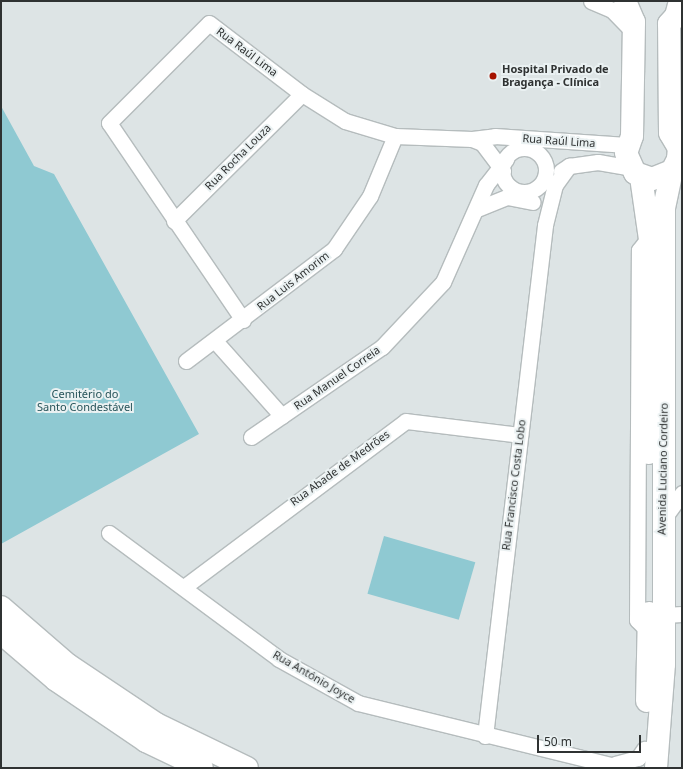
<!DOCTYPE html>
<meta charset="utf-8">
<style>
body{margin:0}
#map{position:relative;width:683px;height:769px;overflow:hidden;background:#dde4e5;font-family:"Noto Sans",sans-serif}
div>[style]{position:absolute}
.green>*{inset:0;background:#8fc9d2;transform-origin:0 0}
.roads{filter:drop-shadow(1px 0 #b5bcbd) drop-shadow(-1px 0 #b5bcbd) drop-shadow(0 1px #b5bcbd) drop-shadow(0 -1px #b5bcbd)}
.street>*{height:15px;margin:-7.5px;padding:0 7.5px;transform-origin:7.5px;border-radius:7.5px;background:#fff}
.street>.ring{margin:-7.5px;padding:0;box-sizing:content-box;background:none;border:15px solid #fff;border-radius:50%}
.secondary>*{height:22px;margin:-11px;padding:0 11px;transform-origin:11px;border-radius:11px;background:#fff}
.primary>*{height:22px;margin:-11px;padding:0 11px;transform-origin:11px;border-radius:11px;background:#fff}
.dots>*{width:11px;height:11px;translate:-50% -50%;box-sizing:border-box;border:2px solid #eaf1f2;border-radius:50%}
span{translate:-50% -50%;white-space:nowrap;text-align:center;line-height:1.15;-webkit-text-stroke:4px #eaf1f2;paint-order:stroke}
.street-label{font-size:11px;color:#2f3232}
.poi-label{font-size:11px;color:#2f3232;font-weight:700}
.left{translate:0 -50%;text-align:left}
.park-label{font-size:11px;color:#265359}
.frame{position:absolute;inset:0;border:2px solid #2f3232;pointer-events:none}
.scale{position:absolute;left:537px;top:735px;width:104px;height:18px;box-sizing:border-box;border:2px solid #2f3232;border-top:0;padding-left:5px;font-size:12px;line-height:14px;white-space:nowrap;color:#2f3232;-webkit-text-stroke:3px #eaf1f2;paint-order:stroke}
</style>
<div id="map">
<div class="green">
<div style="clip-path:polygon(1px 106px,34px 166px,54px 174px,199px 434px,1px 544px)"></div>
<div style="left:384px;top:536px;width:95px;height:60px;rotate:16deg"></div>
</div>
<div class="roads">
<div class="street">
<div style="left:591px;top:1px;width:23px;rotate:23deg"></div>
<div style="left:612px;top:10px;width:30px;rotate:46deg"></div>
<div style="left:472px;top:139px;width:11px;rotate:22deg"></div>
<div style="left:482px;top:143px;width:35px;rotate:53deg"></div>
<div class="ring" style="left:502px;top:148px;width:29px;height:29px"></div>
<div style="left:561px;top:171px;width:9px;rotate:-32deg"></div>
<div style="left:569px;top:166px;width:29px;rotate:-8deg"></div>
<div style="left:598px;top:162px;width:34px;rotate:10deg"></div>
<div style="left:477px;top:209px;width:32px;rotate:-22deg"></div>
<div style="left:507px;top:197px;width:26px;rotate:11deg"></div>
<div style="left:174px;top:221px;width:180px;rotate:-44.8deg"></div>
<div style="left:243px;top:320px;width:238px;rotate:-124.2deg"></div>
<div style="left:109px;top:123px;width:141px;rotate:-45deg"></div>
<div style="left:209px;top:23px;width:117px;rotate:37.4deg"></div>
<div style="left:302px;top:94px;width:51px;rotate:32.1deg"></div>
<div style="left:345px;top:121px;width:52px;rotate:16.7deg"></div>
<div style="left:395px;top:136px;width:77px;rotate:2.2deg"></div>
<div style="left:472px;top:139px;width:23px;rotate:-7deg"></div>
<div style="left:495px;top:136px;width:132px;rotate:3.9deg"></div>
<div style="left:216px;top:342px;width:99px;rotate:48.3deg"></div>
<div style="left:186px;top:361px;width:186px;rotate:-37.1deg"></div>
<div style="left:334px;top:249px;width:64px;rotate:-55.8deg"></div>
<div style="left:370px;top:196px;width:65px;rotate:-67.4deg"></div>
<div style="left:251px;top:437px;width:159px;rotate:-34.5deg"></div>
<div style="left:382px;top:347px;width:89px;rotate:-46.8deg"></div>
<div style="left:443px;top:282px;width:106px;rotate:-66.1deg"></div>
<div style="left:486px;top:185px;width:33px;rotate:-52deg"></div>
<div style="left:664px;top:518px;width:31px;rotate:-54deg"></div>
<div style="left:109px;top:533px;width:212px;rotate:36.5deg"></div>
<div style="left:279px;top:659px;width:90px;rotate:29.1deg"></div>
<div style="left:358px;top:703px;width:273px;rotate:13.8deg"></div>
<div style="left:184px;top:587px;width:277px;rotate:-36.8deg"></div>
<div style="left:406px;top:421px;width:115px;rotate:7deg"></div>
<div style="left:664px;top:615px;width:18px;rotate:-3deg"></div>
<div style="left:649px;top:632px;width:17px;rotate:-135deg"></div>
<div style="left:637px;top:620px;width:370px;rotate:-89.7deg"></div>
<div style="left:639px;top:250px;width:18px;rotate:-52deg"></div>
<div style="left:485px;top:736px;width:515px;rotate:-83.3deg"></div>
<div style="left:545px;top:225px;width:41px;rotate:-76deg"></div>
<div style="left:555px;top:185px;width:24px;rotate:-54deg"></div>
<div style="left:615px;top:764px;width:24px;rotate:-15deg"></div>
<div style="left:638px;top:758px;width:11px;rotate:-56deg"></div>
</div>
<div class="secondary">
<div style="left:625px;top:1px;width:23px;rotate:67deg"></div>
<div style="left:634px;top:22px;width:114px;rotate:91deg"></div>
<div style="left:632px;top:136px;width:18px;rotate:109deg"></div>
<div style="left:626px;top:153px;width:22px;rotate:66deg"></div>
<div style="left:635px;top:173px;width:18px;rotate:19deg"></div>
<div style="left:652px;top:179px;width:22px;rotate:-22deg"></div>
<div style="left:672px;top:171px;width:13px;rotate:-63deg"></div>
<div style="left:678px;top:159px;width:11px;rotate:-85deg"></div>
<div style="left:679px;top:148px;width:17px;rotate:-121deg"></div>
<div style="left:670px;top:133px;width:109px;rotate:-90.5deg"></div>
<div style="left:669px;top:24px;width:11px;rotate:-49deg"></div>
<div style="left:676px;top:16px;width:16px;rotate:-75deg"></div>
<div style="left:641px;top:177px;width:70px;rotate:81.8deg"></div>
<div style="left:651px;top:246px;width:207px;rotate:90.6deg"></div>
<div style="left:647px;top:701px;width:88px;rotate:-88.7deg"></div>
<div style="left:656px;top:768px;width:104px;rotate:-85.6deg"></div>
<div style="left:664px;top:664px;width:456px;rotate:-90deg"></div>
<div style="left:664px;top:208px;width:38px;rotate:-78deg"></div>
</div>
<div class="primary">
<div style="left:1px;top:607px;width:89px;rotate:40.9deg"></div>
<div style="left:68px;top:665px;width:106px;rotate:33.8deg"></div>
<div style="left:156px;top:724px;width:101px;rotate:25.8deg"></div>
<div style="left:1px;top:633px;width:72px;rotate:40.5deg"></div>
<div style="left:56px;top:680px;width:109px;rotate:34.1deg"></div>
<div style="left:146px;top:741px;width:62px;rotate:25.7deg"></div>
</div>
</div>
<div class="dots">
<div style="left:493px;top:76px;background:#a61300"></div>
</div>
<div class="street-label">
<span style="left:247px;top:52px;rotate:37deg">Rua Raúl Lima</span>
<span style="left:559px;top:141px;rotate:4deg">Rua Raúl Lima</span>
<span style="left:238px;top:157px;rotate:-45deg">Rua Rocha Louza</span>
<span style="left:293px;top:281px;rotate:-38deg">Rua Luis Amorim</span>
<span style="left:337px;top:378px;rotate:-35deg">Rua Manuel Correia</span>
<span style="left:340px;top:468px;rotate:-36deg">Rua Abade de Medrões</span>
<span style="left:663px;top:469px;rotate:-89deg">Avenida Luciano Cordeiro</span>
<span style="left:514px;top:485px;rotate:-83deg">Rua Francisco Costa Lobo</span>
<span style="left:314px;top:677px;rotate:30deg">Rua António Joyce</span>
</div>
<div class="poi-label">
<span class="left" style="left:502px;top:76px">Hospital Privado de<br>Bragança - Clínica</span>
</div>
<div class="park-label">
<span style="left:85px;top:401px">Cemitério do<br>Santo Condestável</span>
</div>
<div class="frame"></div>
<div class="scale">50 m</div>
</div>
